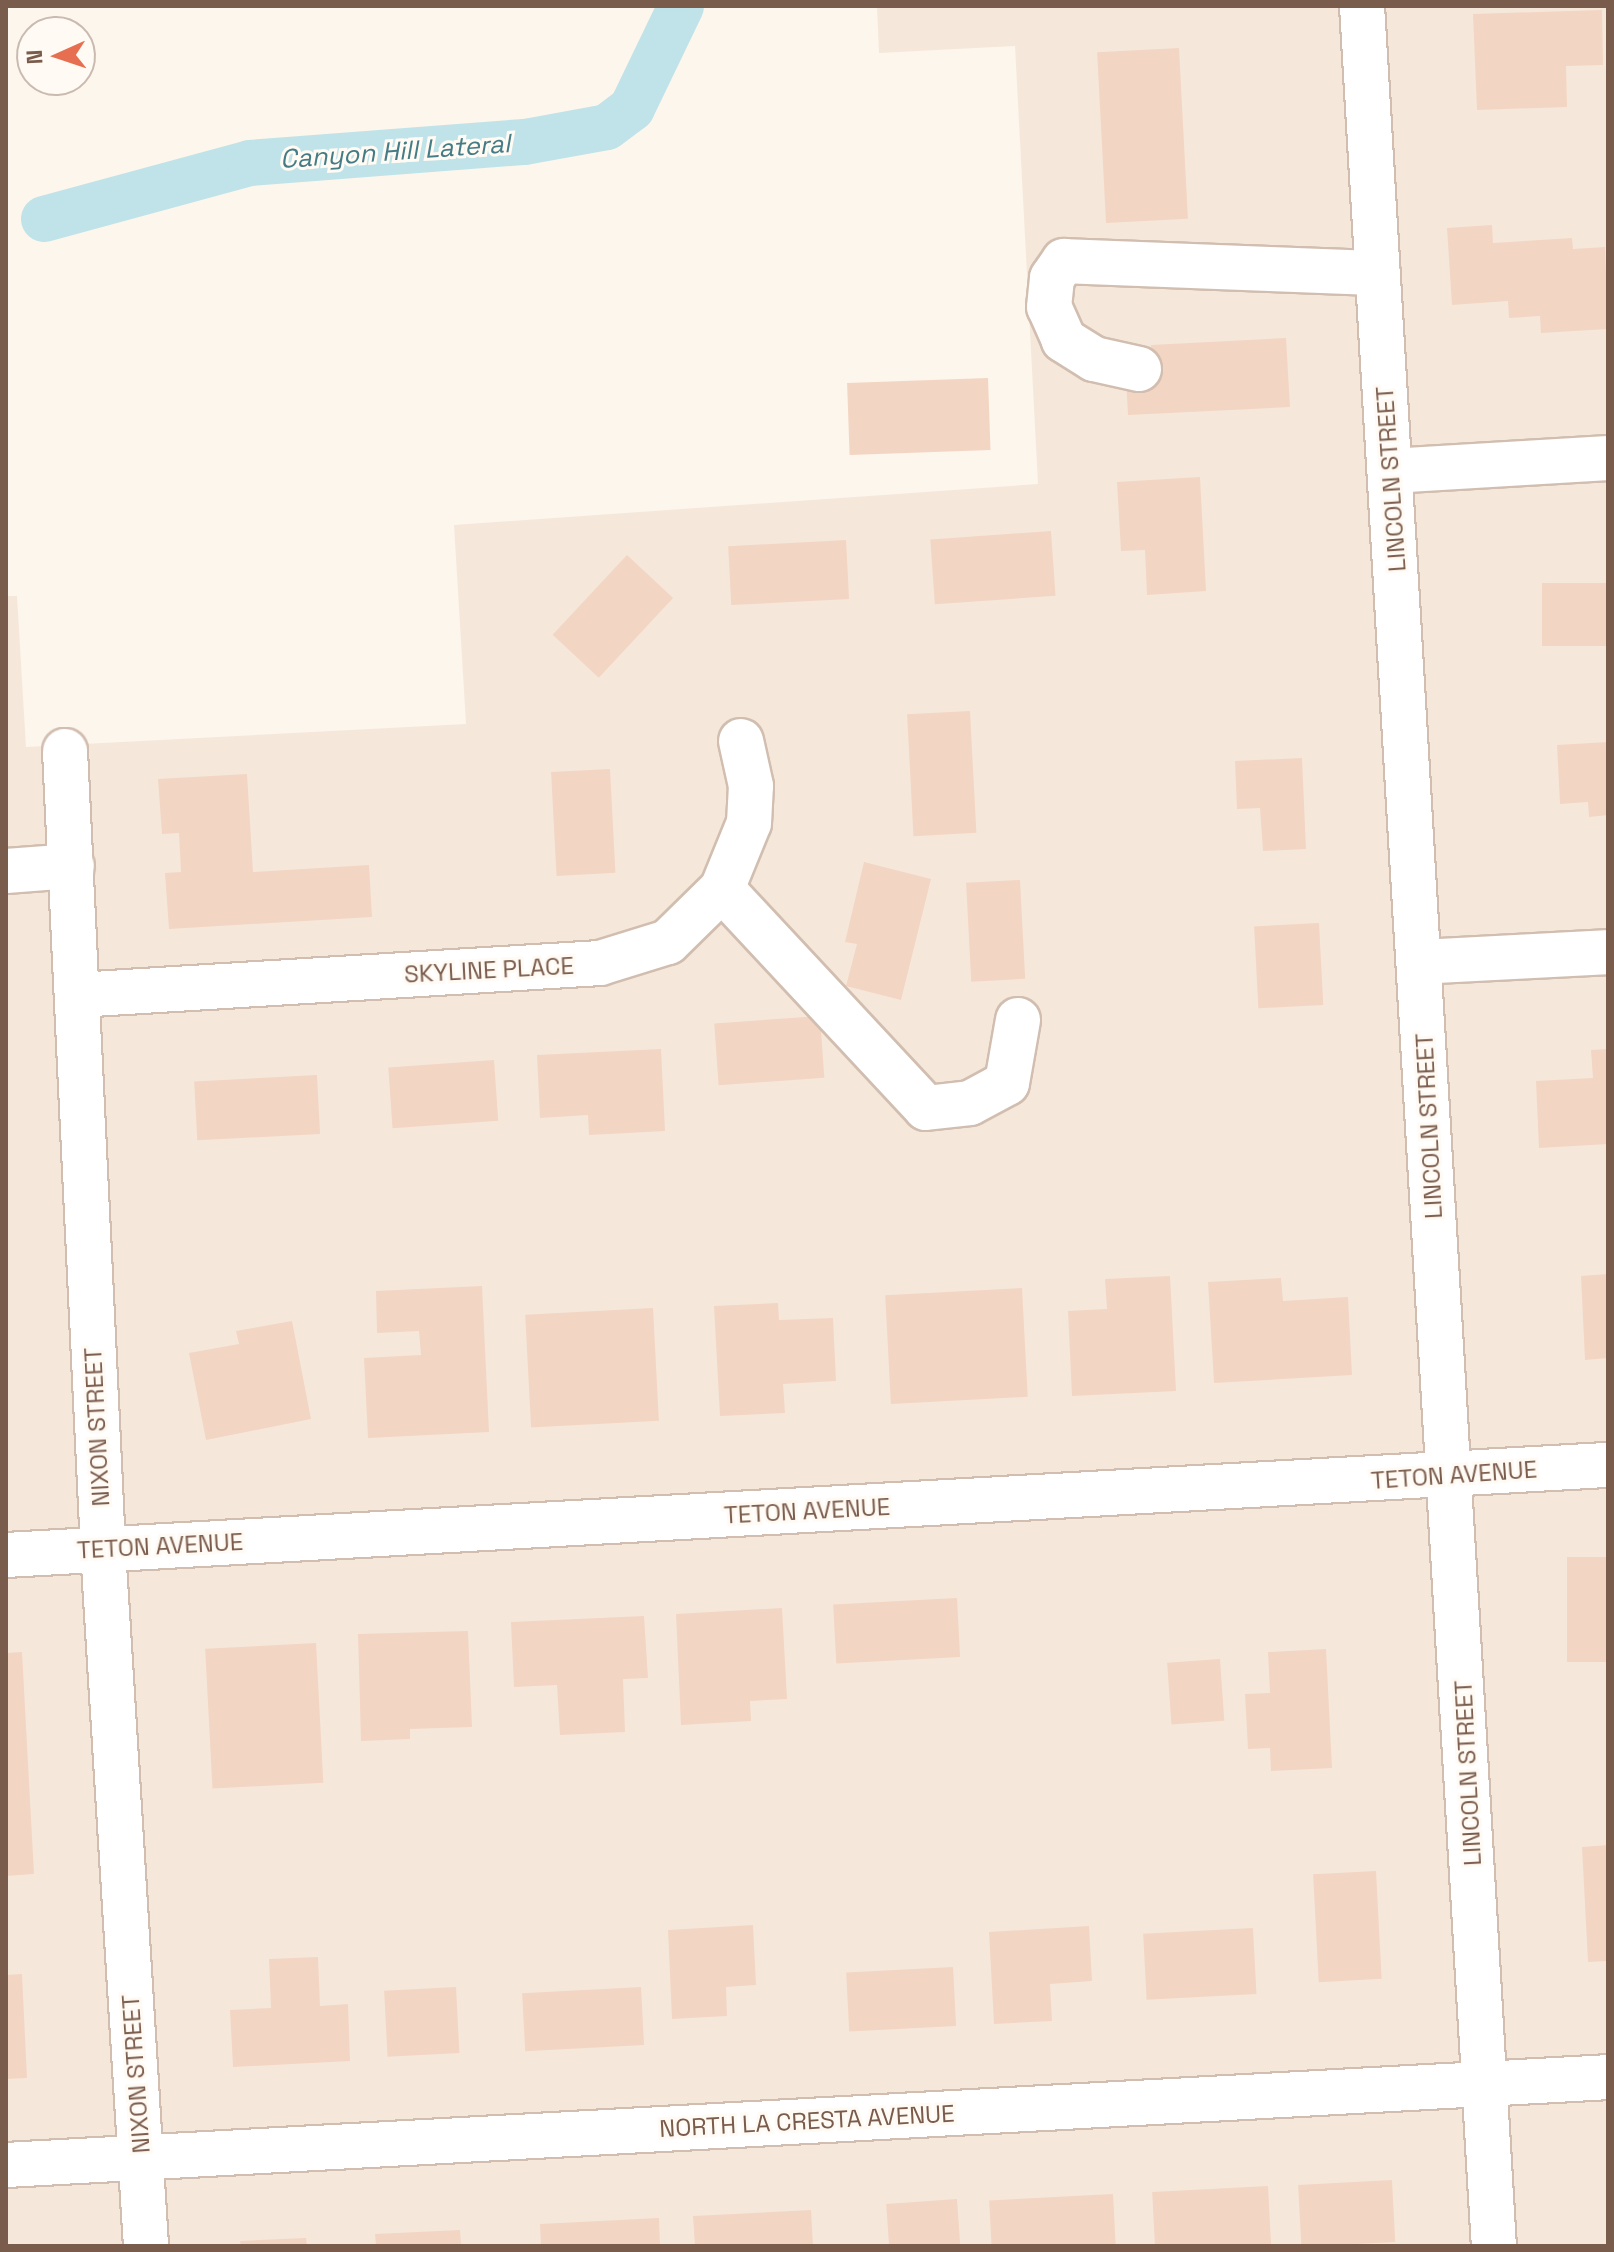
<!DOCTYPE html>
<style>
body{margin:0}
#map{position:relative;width:1614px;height:2252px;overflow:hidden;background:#fdf6ec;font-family:"Space Grotesk",sans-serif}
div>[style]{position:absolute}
.residential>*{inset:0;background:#f5e8da}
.canal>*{height:46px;margin:-23px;padding:0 23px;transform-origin:23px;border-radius:23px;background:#bfe3e8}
.building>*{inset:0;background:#f3d5c3;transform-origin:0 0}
.roads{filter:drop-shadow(2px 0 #d1beb0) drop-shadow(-2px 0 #d1beb0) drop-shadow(0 2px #d1beb0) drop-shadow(0 -2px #d1beb0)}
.minor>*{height:44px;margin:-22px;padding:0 22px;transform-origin:22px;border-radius:22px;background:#fff}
span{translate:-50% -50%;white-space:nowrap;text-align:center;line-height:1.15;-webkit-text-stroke:6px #fffaf3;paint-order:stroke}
.street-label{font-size:24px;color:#7a5c4d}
.water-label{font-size:26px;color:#437c86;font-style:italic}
.frame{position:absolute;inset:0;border:8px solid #7a5c4d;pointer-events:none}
.north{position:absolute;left:16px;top:16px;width:80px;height:80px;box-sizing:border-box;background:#fffaf3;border:2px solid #cabbb1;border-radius:50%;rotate:267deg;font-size:22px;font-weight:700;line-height:32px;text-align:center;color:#7a5c4d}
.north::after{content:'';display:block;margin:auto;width:28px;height:36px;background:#e76f51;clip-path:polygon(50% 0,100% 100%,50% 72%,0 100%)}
</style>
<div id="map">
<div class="residential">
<div style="clip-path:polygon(877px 6px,1608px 6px,1608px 2246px,6px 2246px,6px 596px,17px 596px,26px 747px,466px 724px,454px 525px,1038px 484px,1015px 46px,879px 53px)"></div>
</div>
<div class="canal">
<div style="left:44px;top:219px;width:213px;rotate:-15.2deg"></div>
<div style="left:250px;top:163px;width:276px;rotate:-4.4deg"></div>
<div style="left:525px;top:142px;width:83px;rotate:-10.4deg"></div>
<div style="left:607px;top:127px;width:31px;rotate:-37deg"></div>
<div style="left:632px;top:108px;width:113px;rotate:-64.3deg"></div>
</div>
<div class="building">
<div style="clip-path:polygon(1602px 10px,1603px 65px,1566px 66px,1567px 107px,1477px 110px,1473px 14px)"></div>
<div style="left:1179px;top:48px;width:171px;height:82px;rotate:87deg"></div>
<div style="clip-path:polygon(1492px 225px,1493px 243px,1572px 238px,1573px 249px,1605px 247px,1608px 329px,1541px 333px,1540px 316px,1509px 318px,1508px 301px,1452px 305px,1447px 228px)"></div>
<div style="clip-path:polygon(1286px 338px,1290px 407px,1128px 415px,1126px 379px,1153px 378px,1151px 345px)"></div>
<div style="left:988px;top:378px;width:72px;height:141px;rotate:88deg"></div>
<div style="clip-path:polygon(1200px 477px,1206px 591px,1147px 595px,1145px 550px,1121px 551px,1117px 482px)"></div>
<div style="left:1051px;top:531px;width:65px;height:121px;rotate:86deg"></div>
<div style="left:846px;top:540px;width:59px;height:118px;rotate:87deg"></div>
<div style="left:627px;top:555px;width:63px;height:109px;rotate:43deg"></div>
<div style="left:1608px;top:583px;width:63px;height:66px;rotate:90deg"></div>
<div style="left:970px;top:711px;width:122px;height:63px;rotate:87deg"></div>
<div style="clip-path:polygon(1608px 742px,1608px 815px,1589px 817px,1588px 802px,1560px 804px,1557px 745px)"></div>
<div style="clip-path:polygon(1302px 758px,1306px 849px,1263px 851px,1260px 808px,1237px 809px,1235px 761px)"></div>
<div style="left:610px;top:769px;width:104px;height:59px;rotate:87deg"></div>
<div style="clip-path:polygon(247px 774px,253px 872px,369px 865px,372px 917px,169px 929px,165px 873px,181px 872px,179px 833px,162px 834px,158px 779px)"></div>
<div style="clip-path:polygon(864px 862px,931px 879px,901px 1000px,846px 986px,857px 944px,845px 942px)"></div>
<div style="left:1020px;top:880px;width:99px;height:54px;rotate:87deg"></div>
<div style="left:1319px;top:923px;width:82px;height:65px;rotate:87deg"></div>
<div style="left:820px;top:1016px;width:62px;height:106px;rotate:86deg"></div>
<div style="clip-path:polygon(661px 1049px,665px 1131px,589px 1135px,588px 1115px,540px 1118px,537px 1055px)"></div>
<div style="clip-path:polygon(1608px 1049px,1608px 1144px,1539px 1148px,1536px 1081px,1593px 1078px,1591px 1050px)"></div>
<div style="left:494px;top:1060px;width:61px;height:106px;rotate:86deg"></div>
<div style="left:317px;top:1075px;width:59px;height:123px;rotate:87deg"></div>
<div style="clip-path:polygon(1608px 1274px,1608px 1358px,1585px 1360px,1581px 1276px)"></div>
<div style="clip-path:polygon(1170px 1276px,1176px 1391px,1072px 1396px,1068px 1311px,1107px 1309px,1105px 1279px)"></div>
<div style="clip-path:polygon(1281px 1278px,1283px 1301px,1348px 1297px,1352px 1375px,1214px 1383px,1208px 1282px)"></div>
<div style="clip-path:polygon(482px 1286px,489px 1432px,368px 1438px,364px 1358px,421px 1355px,419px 1331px,377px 1333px,376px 1291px)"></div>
<div style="left:1022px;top:1288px;width:109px;height:137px;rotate:87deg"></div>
<div style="clip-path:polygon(778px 1303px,779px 1320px,833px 1318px,836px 1381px,783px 1384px,785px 1413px,720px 1416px,714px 1306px)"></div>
<div style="left:653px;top:1308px;width:113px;height:128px;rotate:87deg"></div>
<div style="clip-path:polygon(292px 1321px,311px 1419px,206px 1440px,189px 1353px,239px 1344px,236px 1331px)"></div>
<div style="left:1608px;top:1557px;width:105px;height:41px;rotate:90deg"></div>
<div style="left:957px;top:1598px;width:59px;height:124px;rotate:87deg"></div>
<div style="clip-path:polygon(782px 1608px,787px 1699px,750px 1701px,751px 1721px,681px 1725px,676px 1614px)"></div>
<div style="clip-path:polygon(644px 1616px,648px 1678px,623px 1679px,625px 1732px,560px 1735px,557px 1685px,514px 1687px,511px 1622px)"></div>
<div style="clip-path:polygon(468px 1631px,472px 1727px,410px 1729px,410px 1739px,361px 1741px,358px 1634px)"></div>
<div style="left:316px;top:1643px;width:140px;height:111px;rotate:87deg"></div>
<div style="clip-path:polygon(1326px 1649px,1332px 1768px,1271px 1771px,1270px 1748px,1248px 1749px,1245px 1694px,1270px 1693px,1268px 1652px)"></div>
<div style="clip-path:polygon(22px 1652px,34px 1874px,6px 1876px,6px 1653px)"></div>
<div style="left:1220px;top:1659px;width:62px;height:53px;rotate:86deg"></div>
<div style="clip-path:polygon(1608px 1845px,1608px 1961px,1588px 1962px,1582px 1847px)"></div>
<div style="left:1376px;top:1871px;width:108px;height:63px;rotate:87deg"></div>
<div style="clip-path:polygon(753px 1925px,756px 1985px,726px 1987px,727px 2016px,672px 2019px,668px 1930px)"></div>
<div style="clip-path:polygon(1089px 1926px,1092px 1981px,1050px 1984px,1052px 2021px,994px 2024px,989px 1932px)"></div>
<div style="left:1253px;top:1928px;width:66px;height:110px;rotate:87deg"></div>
<div style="clip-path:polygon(318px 1957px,320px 2006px,348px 2004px,350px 2061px,233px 2067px,230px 2010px,271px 2008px,269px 1959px)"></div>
<div style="left:953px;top:1967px;width:59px;height:107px;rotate:87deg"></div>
<div style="clip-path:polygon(22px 1974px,27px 2078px,6px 2079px,6px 1975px)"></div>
<div style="left:456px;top:1987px;width:66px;height:72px;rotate:87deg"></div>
<div style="left:641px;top:1987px;width:58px;height:119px;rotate:87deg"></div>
<div style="left:1392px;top:2180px;width:62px;height:94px;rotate:87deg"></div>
<div style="left:1268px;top:2186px;width:58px;height:116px;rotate:87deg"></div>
<div style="left:1113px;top:2194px;width:52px;height:124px;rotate:87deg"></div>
<div style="left:957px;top:2199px;width:47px;height:71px;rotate:86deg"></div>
<div style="clip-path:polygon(811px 2210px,813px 2246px,695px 2246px,693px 2216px)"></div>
<div style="clip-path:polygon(659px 2218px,660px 2246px,541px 2246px,540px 2224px)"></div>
<div style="clip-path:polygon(460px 2230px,461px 2246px,376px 2246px,375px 2234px)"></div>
<div style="clip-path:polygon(306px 2238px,307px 2246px,241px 2246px,240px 2241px)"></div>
</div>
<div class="roads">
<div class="minor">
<div style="left:1362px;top:6px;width:2244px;rotate:86.63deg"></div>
<div style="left:1139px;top:369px;width:46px;rotate:-167.5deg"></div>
<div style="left:1094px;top:359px;width:36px;rotate:-148deg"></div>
<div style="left:1064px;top:340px;width:36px;rotate:-114deg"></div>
<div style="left:1049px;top:307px;width:29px;rotate:-84deg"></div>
<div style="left:1052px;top:278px;width:21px;rotate:-55deg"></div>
<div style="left:1064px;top:261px;width:314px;rotate:2.2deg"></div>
<div style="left:1391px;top:471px;width:217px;rotate:-3.4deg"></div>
<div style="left:65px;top:751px;width:799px;rotate:87.27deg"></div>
<div style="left:103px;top:1549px;width:698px;rotate:86.47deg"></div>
<div style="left:6px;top:871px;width:66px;rotate:-4.3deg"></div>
<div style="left:722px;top:889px;width:299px;rotate:47deg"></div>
<div style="left:926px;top:1108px;width:44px;rotate:-6.5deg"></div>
<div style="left:970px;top:1103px;width:42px;rotate:-28.4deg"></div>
<div style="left:1007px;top:1083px;width:64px;rotate:-80.1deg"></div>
<div style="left:1419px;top:962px;width:189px;rotate:-3deg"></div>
<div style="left:77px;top:995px;width:524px;rotate:-3.5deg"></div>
<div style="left:600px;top:963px;width:71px;rotate:-17.2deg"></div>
<div style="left:668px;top:942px;width:76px;rotate:-44.5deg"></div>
<div style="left:722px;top:889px;width:71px;rotate:-67.8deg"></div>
<div style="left:749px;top:823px;width:37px;rotate:-87deg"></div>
<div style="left:751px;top:786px;width:46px;rotate:-102.5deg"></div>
<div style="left:6px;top:1555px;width:1605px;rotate:-3.22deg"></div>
<div style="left:6px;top:2165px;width:1604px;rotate:-3.14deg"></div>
</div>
</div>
<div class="street-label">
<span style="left:1391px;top:479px;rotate:-94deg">LINCOLN STREET</span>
<span style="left:489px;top:970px;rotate:-3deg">SKYLINE PLACE</span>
<span style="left:1429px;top:1126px;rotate:-93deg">LINCOLN STREET</span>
<span style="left:97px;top:1427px;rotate:-93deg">NIXON STREET</span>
<span style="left:1454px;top:1475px;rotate:-4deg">TETON AVENUE</span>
<span style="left:807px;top:1511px;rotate:-3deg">TETON AVENUE</span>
<span style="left:160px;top:1546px;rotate:-3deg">TETON AVENUE</span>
<span style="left:1468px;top:1773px;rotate:-93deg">LINCOLN STREET</span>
<span style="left:136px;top:2074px;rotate:-94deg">NIXON STREET</span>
<span style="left:807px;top:2121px;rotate:-3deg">NORTH LA CRESTA AVENUE</span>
</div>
<div class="water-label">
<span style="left:395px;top:152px;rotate:-4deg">Canyon Hill Lateral</span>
</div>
<div class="frame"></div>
<div class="north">N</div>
</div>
